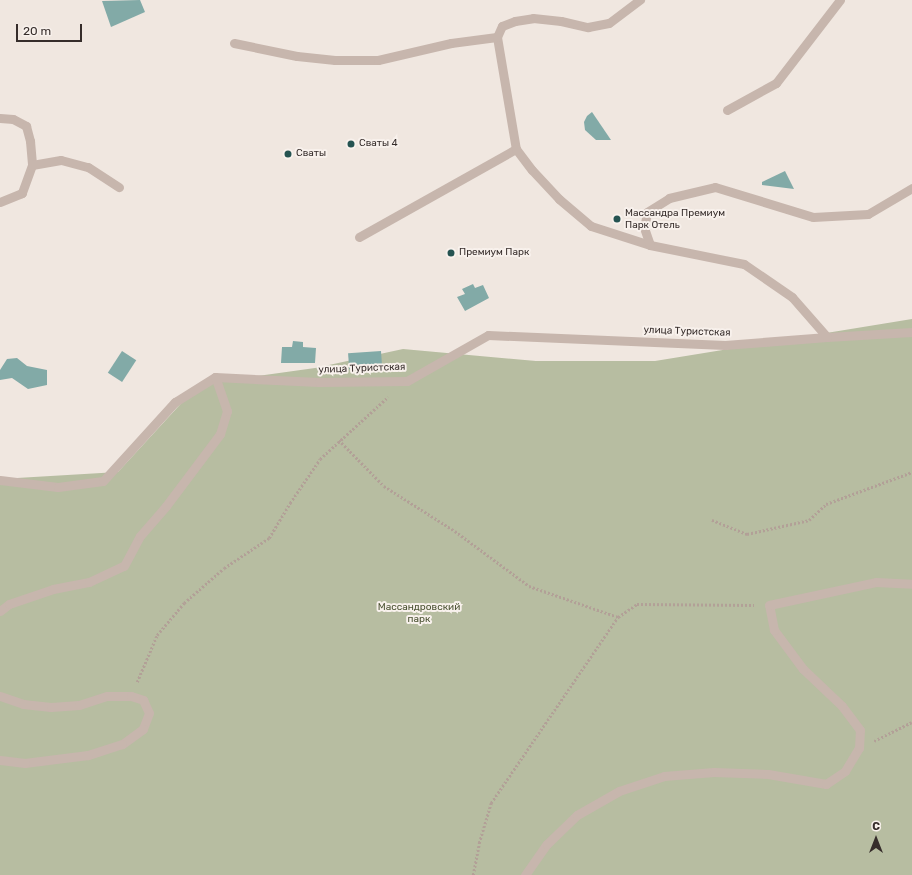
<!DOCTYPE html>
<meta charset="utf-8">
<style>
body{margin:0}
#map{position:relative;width:912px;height:875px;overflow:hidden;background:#f0e7e0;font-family:Rubik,sans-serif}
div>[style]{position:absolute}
.green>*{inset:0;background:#b7bda1}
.water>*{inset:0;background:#82aaa7;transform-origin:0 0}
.path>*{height:2.5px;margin-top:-1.25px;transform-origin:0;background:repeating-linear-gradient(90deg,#b2a097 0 2px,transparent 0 4px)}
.service>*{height:9px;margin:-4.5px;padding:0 4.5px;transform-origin:4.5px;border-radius:4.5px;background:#c7b6ad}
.dots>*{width:11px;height:11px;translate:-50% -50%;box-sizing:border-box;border:2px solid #f8f1ec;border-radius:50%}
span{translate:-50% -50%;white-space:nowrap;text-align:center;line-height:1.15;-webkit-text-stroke:4px #f8f1ec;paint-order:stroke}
.poi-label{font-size:10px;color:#362d2b}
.left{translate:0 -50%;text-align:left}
.street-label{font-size:10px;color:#362d2b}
.park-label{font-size:10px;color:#495131}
.north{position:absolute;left:856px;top:819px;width:40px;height:40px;-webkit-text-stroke:3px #f8f1ec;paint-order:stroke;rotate:0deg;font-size:11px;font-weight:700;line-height:16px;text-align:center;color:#362d2b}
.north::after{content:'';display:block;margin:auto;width:14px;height:18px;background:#362d2b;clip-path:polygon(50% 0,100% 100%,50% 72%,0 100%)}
.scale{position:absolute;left:16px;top:24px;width:66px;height:18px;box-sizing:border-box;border:2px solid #362d2b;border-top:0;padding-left:5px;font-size:12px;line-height:14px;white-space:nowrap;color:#362d2b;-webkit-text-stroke:3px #f8f1ec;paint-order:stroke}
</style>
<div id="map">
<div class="green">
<div style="clip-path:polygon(912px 319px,912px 875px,0 875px,0 479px,118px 472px,199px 384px,315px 368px,403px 349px,536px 361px,655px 361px)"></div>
</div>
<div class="water">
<div style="clip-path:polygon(140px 0,145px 12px,111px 27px,102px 1px)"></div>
<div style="clip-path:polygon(592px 112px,611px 140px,596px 140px,585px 130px,584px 122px,587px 116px)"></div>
<div style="clip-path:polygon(785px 171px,794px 189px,762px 185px,762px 182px)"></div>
<div style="clip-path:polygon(473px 284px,475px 288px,483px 285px,489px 298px,465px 311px,457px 297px,465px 294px,462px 289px)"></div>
<div style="clip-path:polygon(293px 341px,303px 342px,303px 347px,316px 348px,315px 363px,281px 363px,282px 347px,292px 347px)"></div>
<div style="left:122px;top:351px;width:17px;height:26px;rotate:33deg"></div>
<div style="left:381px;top:351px;width:16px;height:33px;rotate:86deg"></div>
<div style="clip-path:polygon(17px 358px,27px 366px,47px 370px,47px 385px,28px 389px,12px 378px,0 380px,0 370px,7px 359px)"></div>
</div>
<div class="path">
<div style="left:339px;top:440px;width:64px;rotate:45.6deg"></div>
<div style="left:384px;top:486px;width:84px;rotate:32.4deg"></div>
<div style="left:455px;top:531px;width:92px;rotate:36.6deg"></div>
<div style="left:529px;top:586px;width:94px;rotate:19.2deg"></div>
<div style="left:712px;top:520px;width:38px;rotate:22deg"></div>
<div style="left:747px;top:534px;width:64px;rotate:-12.7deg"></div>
<div style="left:809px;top:520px;width:23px;rotate:-43deg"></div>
<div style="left:826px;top:504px;width:92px;rotate:-20.4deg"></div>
<div style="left:137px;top:682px;width:51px;rotate:-66.9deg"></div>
<div style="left:157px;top:635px;width:42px;rotate:-49.8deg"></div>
<div style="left:184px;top:603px;width:53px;rotate:-41.2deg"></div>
<div style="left:224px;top:568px;width:54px;rotate:-33.7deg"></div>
<div style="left:269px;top:538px;width:41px;rotate:-59deg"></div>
<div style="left:290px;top:503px;width:53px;rotate:-55.7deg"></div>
<div style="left:320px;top:459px;width:92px;rotate:-42.4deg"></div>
<div style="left:874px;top:741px;width:42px;rotate:-26.6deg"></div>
<div style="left:473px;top:875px;width:33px;rotate:-79deg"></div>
<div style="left:479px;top:843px;width:42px;rotate:-73.3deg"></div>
<div style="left:491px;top:803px;width:225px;rotate:-55.7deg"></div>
<div style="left:618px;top:617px;width:23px;rotate:-34deg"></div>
<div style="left:637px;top:604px;width:117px;rotate:0.5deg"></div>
</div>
<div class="service">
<div style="left:497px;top:37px;width:114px;rotate:80.4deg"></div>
<div style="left:234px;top:43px;width:64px;rotate:11.7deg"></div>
<div style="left:297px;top:56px;width:38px;rotate:6deg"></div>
<div style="left:335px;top:60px;width:43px"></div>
<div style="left:378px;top:60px;width:75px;rotate:-13.1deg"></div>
<div style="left:451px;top:43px;width:46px;rotate:-7.4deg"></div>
<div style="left:497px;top:37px;width:12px;rotate:-66deg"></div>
<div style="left:502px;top:26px;width:14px;rotate:-21deg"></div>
<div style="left:515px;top:21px;width:18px;rotate:-9deg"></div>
<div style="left:533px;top:18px;width:28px;rotate:6deg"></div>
<div style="left:561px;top:21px;width:28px;rotate:13deg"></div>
<div style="left:588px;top:27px;width:21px;rotate:-11deg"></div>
<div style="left:609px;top:23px;width:39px;rotate:-37deg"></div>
<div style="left:727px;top:110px;width:56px;rotate:-28.9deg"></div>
<div style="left:776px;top:83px;width:105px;rotate:-52.4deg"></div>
<div style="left:0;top:118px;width:13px;rotate:4deg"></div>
<div style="left:13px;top:119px;width:15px;rotate:28deg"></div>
<div style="left:26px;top:126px;width:16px;rotate:75deg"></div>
<div style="left:30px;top:141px;width:24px;rotate:85deg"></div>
<div style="left:32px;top:165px;width:30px;rotate:110deg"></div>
<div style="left:22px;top:193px;width:24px;rotate:158deg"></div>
<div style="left:32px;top:165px;width:29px;rotate:-10deg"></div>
<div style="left:61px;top:160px;width:28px;rotate:15deg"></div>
<div style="left:88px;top:167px;width:37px;rotate:33deg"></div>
<div style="left:359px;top:237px;width:180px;rotate:-29.3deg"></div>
<div style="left:516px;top:149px;width:26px;rotate:53deg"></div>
<div style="left:532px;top:170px;width:40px;rotate:47deg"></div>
<div style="left:559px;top:199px;width:42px;rotate:40.2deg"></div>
<div style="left:591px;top:226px;width:62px;rotate:17.9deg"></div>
<div style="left:827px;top:337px;width:85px;rotate:-3.4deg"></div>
<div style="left:0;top:480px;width:58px;rotate:6.9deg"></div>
<div style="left:58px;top:487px;width:45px;rotate:-7.6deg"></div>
<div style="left:103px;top:481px;width:107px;rotate:-47.7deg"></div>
<div style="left:175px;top:402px;width:47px;rotate:-32deg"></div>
<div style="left:215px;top:377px;width:104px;rotate:2.8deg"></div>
<div style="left:319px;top:382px;width:88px;rotate:-0.7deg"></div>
<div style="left:407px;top:381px;width:93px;rotate:-29.6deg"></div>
<div style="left:488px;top:335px;width:237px;rotate:2.4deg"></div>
<div style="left:725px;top:345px;width:102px;rotate:-4.5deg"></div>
<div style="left:827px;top:337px;width:53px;rotate:-131.2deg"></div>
<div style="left:792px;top:297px;width:58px;rotate:-145.5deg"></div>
<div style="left:744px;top:264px;width:96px;rotate:-168.6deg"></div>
<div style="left:650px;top:245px;width:18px;rotate:-109deg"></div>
<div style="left:644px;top:228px;width:16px;rotate:-79deg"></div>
<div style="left:647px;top:212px;width:26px;rotate:-32deg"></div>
<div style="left:669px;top:198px;width:47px;rotate:-13.4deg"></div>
<div style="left:715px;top:187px;width:102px;rotate:17deg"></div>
<div style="left:813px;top:217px;width:55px;rotate:-3.1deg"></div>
<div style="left:868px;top:214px;width:51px;rotate:-30.6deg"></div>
<div style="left:0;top:611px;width:11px;rotate:-38deg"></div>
<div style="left:9px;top:604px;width:46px;rotate:-18.8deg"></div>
<div style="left:53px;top:589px;width:37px;rotate:-11deg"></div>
<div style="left:89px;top:582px;width:38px;rotate:-25deg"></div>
<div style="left:124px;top:566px;width:34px;rotate:-62deg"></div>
<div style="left:140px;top:536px;width:40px;rotate:-49deg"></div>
<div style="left:166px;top:506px;width:90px;rotate:-53.1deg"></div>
<div style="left:220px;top:434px;width:24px;rotate:-73deg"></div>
<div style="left:227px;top:411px;width:36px;rotate:-109deg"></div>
<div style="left:0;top:696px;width:24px;rotate:19deg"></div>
<div style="left:23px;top:704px;width:28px;rotate:6deg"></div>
<div style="left:51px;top:707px;width:28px;rotate:-4deg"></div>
<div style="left:79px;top:705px;width:29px;rotate:-18deg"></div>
<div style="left:107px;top:696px;width:24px"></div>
<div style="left:131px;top:696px;width:13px;rotate:18deg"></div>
<div style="left:143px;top:700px;width:14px;rotate:65deg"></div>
<div style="left:149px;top:713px;width:17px;rotate:111deg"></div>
<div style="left:143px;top:729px;width:26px;rotate:144deg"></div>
<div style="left:122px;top:744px;width:36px;rotate:162deg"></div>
<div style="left:88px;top:755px;width:64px;rotate:172.8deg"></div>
<div style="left:25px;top:763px;width:25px;rotate:-173deg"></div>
<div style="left:525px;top:875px;width:38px;rotate:-55deg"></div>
<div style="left:547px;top:844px;width:42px;rotate:-44deg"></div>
<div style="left:577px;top:815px;width:48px;rotate:-29.7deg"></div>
<div style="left:619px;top:791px;width:47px;rotate:-18.4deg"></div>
<div style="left:664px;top:776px;width:50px;rotate:-4.6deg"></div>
<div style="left:714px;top:772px;width:54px;rotate:2.1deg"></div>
<div style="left:768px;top:774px;width:59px;rotate:9.8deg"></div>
<div style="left:826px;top:784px;width:23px;rotate:-34deg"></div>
<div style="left:845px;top:771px;width:27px;rotate:-59deg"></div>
<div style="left:859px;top:748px;width:18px;rotate:-87deg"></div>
<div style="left:860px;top:730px;width:30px;rotate:-127deg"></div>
<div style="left:842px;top:706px;width:54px;rotate:-136.5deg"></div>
<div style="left:803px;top:669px;width:49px;rotate:-126.6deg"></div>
<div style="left:774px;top:630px;width:25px;rotate:-101deg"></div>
<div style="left:769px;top:605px;width:109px;rotate:-12.1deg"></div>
<div style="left:876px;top:582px;width:36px;rotate:3deg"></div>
</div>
<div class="dots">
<div style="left:351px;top:144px;background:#255351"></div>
<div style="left:288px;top:154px;background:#255351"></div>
<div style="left:617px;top:219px;background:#255351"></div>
<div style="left:451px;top:253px;background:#255351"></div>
</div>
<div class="poi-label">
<span class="left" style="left:359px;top:144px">Сваты 4</span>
<span class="left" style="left:296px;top:154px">Сваты</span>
<span class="left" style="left:625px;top:219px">Массандра Премиум<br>Парк Отель</span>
<span class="left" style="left:459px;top:253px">Премиум Парк</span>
</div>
<div class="street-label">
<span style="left:687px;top:332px;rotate:2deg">улица Туристская</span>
<span style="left:362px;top:369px;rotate:-2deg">улица Туристская</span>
</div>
<div class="park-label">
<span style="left:419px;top:613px">Массандровский<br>парк</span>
</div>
<div class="north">С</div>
<div class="scale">20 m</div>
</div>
